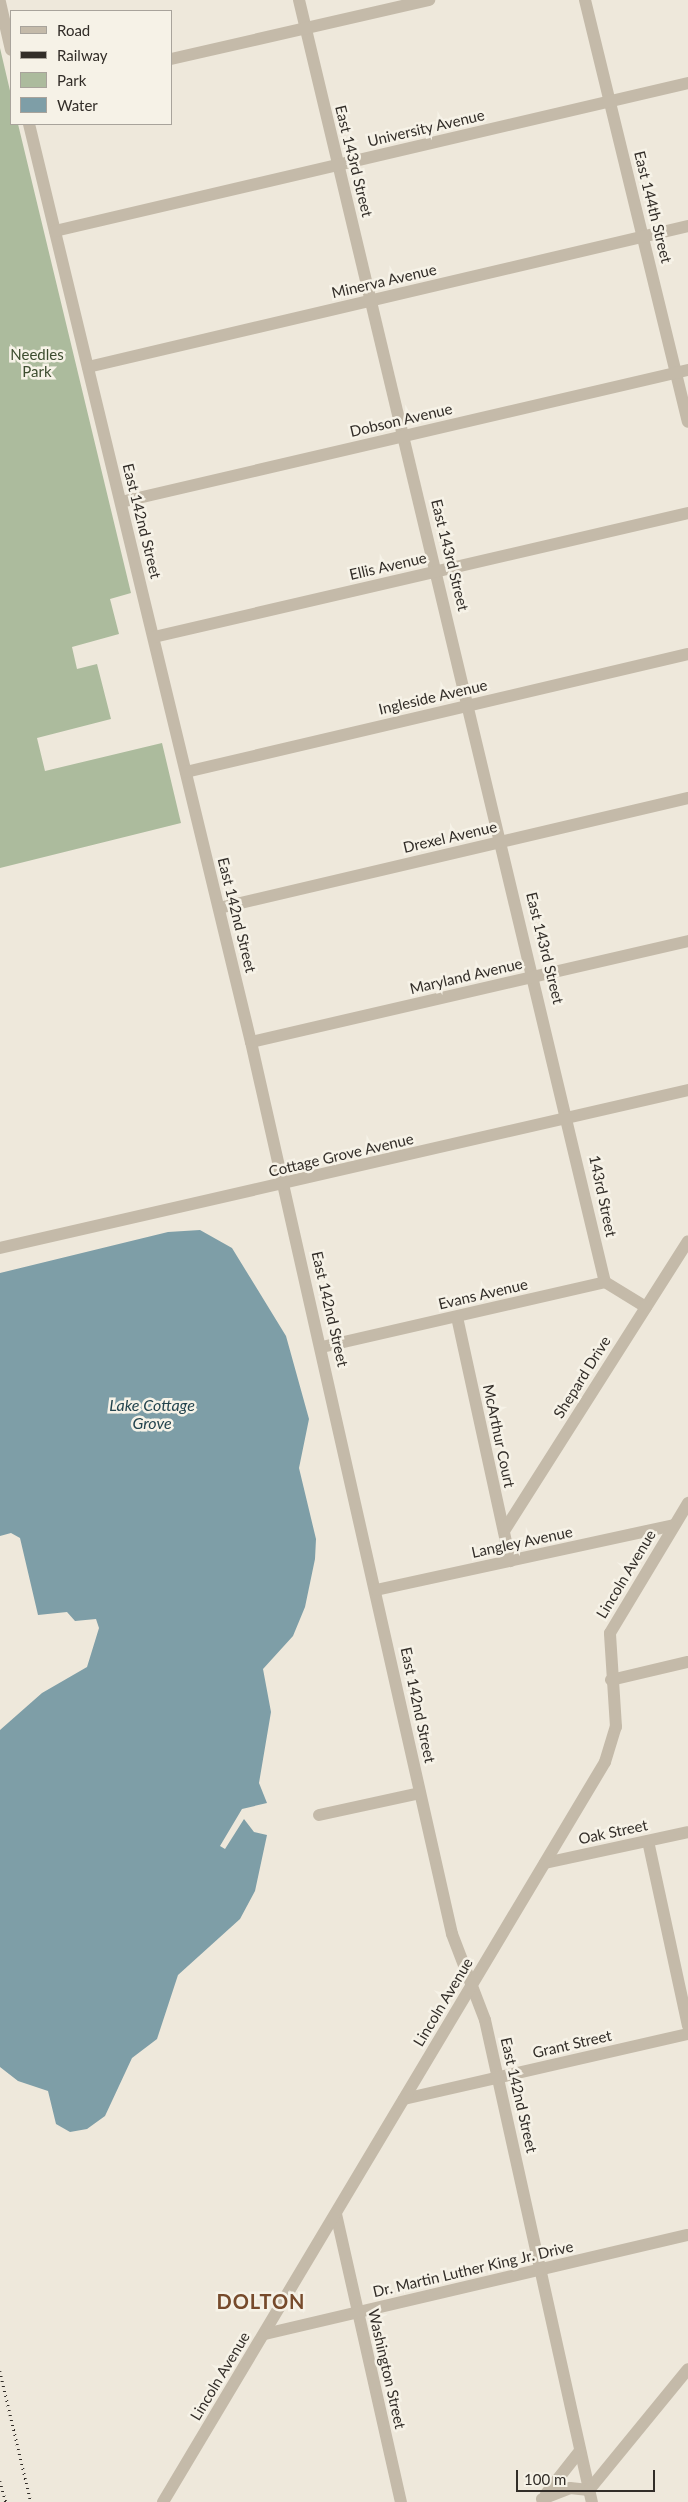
<!DOCTYPE html>
<style>
body{margin:0}
#map{position:relative;width:688px;height:2502px;overflow:hidden;background:#eee8db;font-family:Lato,sans-serif}
div>[style]{position:absolute}
.green>*{inset:0;background:#acbb9d}
.water>*{inset:0;background:#7e9ea7}
.minor>*{height:12px;margin:-6px;padding:0 6px;transform-origin:6px;border-radius:6px;background:#c4baa9}
.rail>*{height:2.5px;margin-top:-1.25px;transform-origin:0;background:repeating-linear-gradient(90deg,#322d28 0 1px,transparent 0 5px)}
span{translate:-50% -50%;white-space:nowrap;text-align:center;line-height:1.15;-webkit-text-stroke:5px #f6f2e7;paint-order:stroke}
.street-label{font-size:15px;color:#322d28}
.park-label{font-size:15px;color:#3d4d2f}
.water-label{font-size:16px;color:#23444e;font-style:italic}
.district-label{font-size:20px;color:#764a2b;font-weight:700;letter-spacing:1px}
.legend{position:absolute;left:10px;top:10px;width:162px;height:115px;box-sizing:border-box;background:#f6f2e7;border:1px solid #a8a39b;margin:0;padding:6px 9px;list-style:none;font-size:15px;color:#322d28}
.legend li{display:flex;align-items:center;gap:10px;height:25px}
.legend b{width:25px;border:1px solid #a8a39b}
.scale{position:absolute;left:516px;top:2470px;width:139px;height:22px;box-sizing:border-box;border:2px solid #322d28;border-top:0;padding-left:6px;font-size:15px;line-height:18px;white-space:nowrap;color:#322d28;-webkit-text-stroke:4px #f6f2e7;paint-order:stroke}
</style>
<div id="map">
<div class="green">
<div style="clip-path:polygon(0 48px,11px 95px,11px 124px,18px 124px,131px 593px,110px 599px,119px 634px,72px 647px,77px 669px,97px 664px,111px 719px,37px 738px,45px 771px,162px 743px,181px 823px,0 868px)"></div>
</div>
<div class="water">
<div style="clip-path:polygon(200px 1230px,232px 1248px,286px 1336px,309px 1419px,299px 1468px,316px 1539px,315px 1559px,305px 1607px,293px 1636px,263px 1669px,271px 1712px,259px 1783px,267px 1803px,242px 1809px,220px 1846px,225px 1849px,244px 1819px,254px 1832px,267px 1835px,255px 1891px,240px 1919px,178px 1975px,157px 2039px,132px 2058px,105px 2116px,87px 2129px,70px 2132px,56px 2124px,48px 2091px,18px 2081px,0 2067px,0 1730px,42px 1693px,87px 1667px,99px 1628px,96px 1619px,75px 1621px,67px 1612px,38px 1615px,20px 1538px,11px 1533px,0 1536px,0 1273px,168px 1232px)"></div>
</div>
<div class="minor">
<div style="left:299px;top:0;width:1318px;rotate:76.58deg"></div>
<div style="left:585px;top:0;width:434px;rotate:76.3deg"></div>
<div style="left:0;top:2px;width:49px;rotate:77.1deg"></div>
<div style="left:171px;top:59px;width:265px;rotate:-12.9deg"></div>
<div style="left:29px;top:124px;width:944px;rotate:76.41deg"></div>
<div style="left:251px;top:1042px;width:914px;rotate:77.3deg"></div>
<div style="left:452px;top:1934px;width:92px;rotate:69deg"></div>
<div style="left:485px;top:2020px;width:494px;rotate:77.5deg"></div>
<div style="left:55px;top:231px;width:650px;rotate:-13.16deg"></div>
<div style="left:88px;top:367px;width:616px;rotate:-13.22deg"></div>
<div style="left:121px;top:502px;width:582px;rotate:-13.11deg"></div>
<div style="left:154px;top:637px;width:548px;rotate:-13.07deg"></div>
<div style="left:186px;top:772px;width:516px;rotate:-13.23deg"></div>
<div style="left:219px;top:908px;width:482px;rotate:-13.2deg"></div>
<div style="left:251px;top:1042px;width:449px;rotate:-13deg"></div>
<div style="left:0;top:1248px;width:706px;rotate:-12.93deg"></div>
<div style="left:457px;top:1317px;width:250px;rotate:77.7deg"></div>
<div style="left:322px;top:1347px;width:290px;rotate:-12.9deg"></div>
<div style="left:605px;top:1282px;width:48px;rotate:31.4deg"></div>
<div style="left:504px;top:1531px;width:343px;rotate:-57.6deg"></div>
<div style="left:376px;top:1590px;width:305px;rotate:-12.3deg"></div>
<div style="left:611px;top:1680px;width:79px;rotate:-13.2deg"></div>
<div style="left:319px;top:1815px;width:103px;rotate:-12.3deg"></div>
<div style="left:648px;top:1841px;width:189px;rotate:77.8deg"></div>
<div style="left:545px;top:1863px;width:146px;rotate:-12.2deg"></div>
<div style="left:404px;top:2099px;width:291px;rotate:-12.9deg"></div>
<div style="left:336px;top:2214px;width:295px;rotate:77.3deg"></div>
<div style="left:265px;top:2334px;width:434px;rotate:-13.2deg"></div>
<div style="left:546px;top:2494px;width:55px;rotate:-51.7deg"></div>
<div style="left:542px;top:2499px;width:30px;rotate:-21deg"></div>
<div style="left:570px;top:2488px;width:19px;rotate:6deg"></div>
<div style="left:589px;top:2490px;width:156px;rotate:-50.7deg"></div>
<div style="left:163px;top:2502px;width:862px;rotate:-59.15deg"></div>
<div style="left:605px;top:1762px;width:37px;rotate:-73deg"></div>
<div style="left:616px;top:1727px;width:94px;rotate:-93.7deg"></div>
<div style="left:610px;top:1633px;width:152px;rotate:-59deg"></div>
</div>
<div class="rail">
<div style="left:0;top:2371px;width:135px;rotate:76.7deg"></div>
<div style="left:0;top:2481px;width:22px;rotate:74deg"></div>
</div>
<div class="street-label">
<span style="left:426px;top:128px;rotate:-13deg">University Avenue</span>
<span style="left:354px;top:161px;rotate:76deg">East 143rd Street</span>
<span style="left:653px;top:207px;rotate:76deg">East 144th Street</span>
<span style="left:384px;top:281px;rotate:-13deg">Minerva Avenue</span>
<span style="left:401px;top:420px;rotate:-13deg">Dobson Avenue</span>
<span style="left:142px;top:521px;rotate:76deg">East 142nd Street</span>
<span style="left:450px;top:555px;rotate:76deg">East 143rd Street</span>
<span style="left:388px;top:566px;rotate:-13deg">Ellis Avenue</span>
<span style="left:433px;top:697px;rotate:-13deg">Ingleside Avenue</span>
<span style="left:450px;top:837px;rotate:-13deg">Drexel Avenue</span>
<span style="left:237px;top:915px;rotate:76deg">East 142nd Street</span>
<span style="left:545px;top:948px;rotate:76deg">East 143rd Street</span>
<span style="left:466px;top:976px;rotate:-13deg">Maryland Avenue</span>
<span style="left:341px;top:1155px;rotate:-13deg">Cottage Grove Avenue</span>
<span style="left:603px;top:1196px;rotate:78deg">143rd Street</span>
<span style="left:483px;top:1294px;rotate:-13deg">Evans Avenue</span>
<span style="left:330px;top:1309px;rotate:77deg">East 142nd Street</span>
<span style="left:582px;top:1377px;rotate:-58deg">Shepard Drive</span>
<span style="left:499px;top:1436px;rotate:78deg">McArthur Court</span>
<span style="left:522px;top:1542px;rotate:-12deg">Langley Avenue</span>
<span style="left:626px;top:1574px;rotate:-59deg">Lincoln Avenue</span>
<span style="left:418px;top:1705px;rotate:78deg">East 142nd Street</span>
<span style="left:613px;top:1832px;rotate:-12deg">Oak Street</span>
<span style="left:443px;top:2002px;rotate:-59deg">Lincoln Avenue</span>
<span style="left:572px;top:2044px;rotate:-13deg">Grant Street</span>
<span style="left:519px;top:2095px;rotate:77deg">East 142nd Street</span>
<span style="left:473px;top:2269px;rotate:-13deg">Dr. Martin Luther King Jr. Drive</span>
<span style="left:387px;top:2369px;rotate:77deg">Washington Street</span>
<span style="left:220px;top:2376px;rotate:-59deg">Lincoln Avenue</span>
</div>
<div class="park-label">
<span style="left:37px;top:363px">Needles<br>Park</span>
</div>
<div class="water-label">
<span style="left:152px;top:1414px">Lake Cottage<br>Grove</span>
</div>
<div class="district-label">
<span style="left:261px;top:2301px">DOLTON</span>
</div>
<ul class="legend">
<li><b style="height:6px;background:#c4baa9"></b>Road</li>
<li><b style="height:6px;background:#322d28"></b>Railway</li>
<li><b style="height:14px;background:#acbb9d"></b>Park</li>
<li><b style="height:14px;background:#7e9ea7"></b>Water</li>
</ul>
<div class="scale">100 m</div>
</div>
